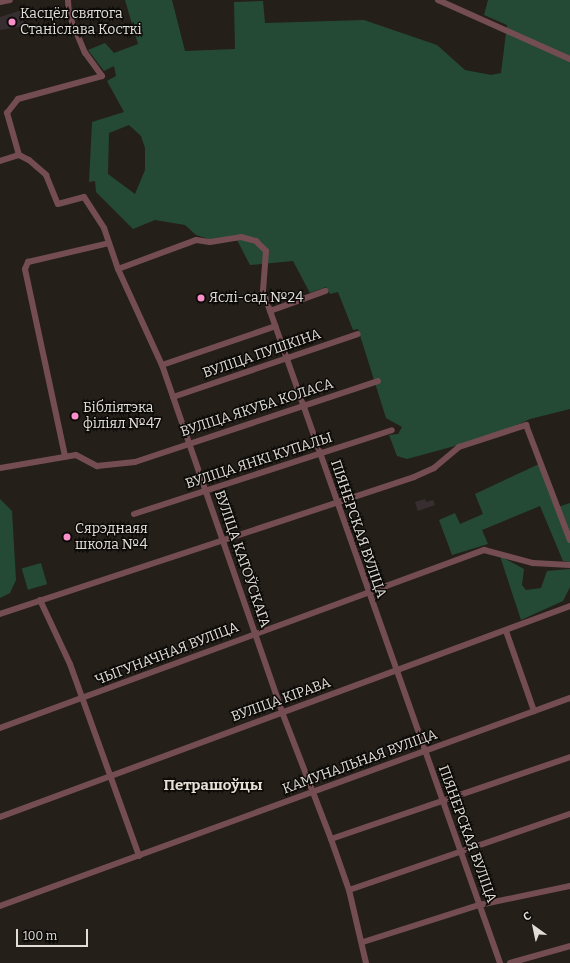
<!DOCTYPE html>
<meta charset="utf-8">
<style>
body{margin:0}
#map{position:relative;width:570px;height:963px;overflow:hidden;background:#251f19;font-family:Bitter,serif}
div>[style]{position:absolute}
.green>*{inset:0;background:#244a36;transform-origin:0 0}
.building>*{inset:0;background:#372e32}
.minor>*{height:6px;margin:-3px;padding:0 3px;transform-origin:3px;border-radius:3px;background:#744d52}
.dots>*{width:11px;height:11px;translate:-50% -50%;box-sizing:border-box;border:2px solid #0c0a07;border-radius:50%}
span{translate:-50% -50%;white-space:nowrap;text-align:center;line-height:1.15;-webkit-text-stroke:3px #0c0a07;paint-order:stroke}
.poi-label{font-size:14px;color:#e1ded9}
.left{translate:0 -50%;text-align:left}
.street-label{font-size:14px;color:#e1ded9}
.neighbourhood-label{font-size:15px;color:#e6dfd6;font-weight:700}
.north{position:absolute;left:514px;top:907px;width:40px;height:40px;-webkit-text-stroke:3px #0c0a07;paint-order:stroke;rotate:327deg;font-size:11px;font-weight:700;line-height:16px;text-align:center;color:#e1ded9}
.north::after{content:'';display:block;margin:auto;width:14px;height:18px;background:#e1ded9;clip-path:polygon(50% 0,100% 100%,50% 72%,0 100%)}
.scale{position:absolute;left:16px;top:929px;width:72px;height:18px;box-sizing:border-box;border:2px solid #e1ded9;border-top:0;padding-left:5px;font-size:12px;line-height:14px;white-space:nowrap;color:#e1ded9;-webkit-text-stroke:3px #0c0a07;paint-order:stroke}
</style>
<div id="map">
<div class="green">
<div style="clip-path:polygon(evenodd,125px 0,172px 0,185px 51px,235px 49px,234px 2px,263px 1px,265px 23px,364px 20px,437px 45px,465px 70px,491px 75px,501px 73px,507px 25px,484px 15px,488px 0,570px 0,570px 409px,530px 419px,495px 435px,407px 459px,397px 456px,389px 435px,398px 434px,402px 427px,386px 418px,358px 329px,353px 330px,338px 292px,330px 294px,326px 287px,310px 293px,293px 261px,250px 265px,237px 240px,212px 240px,196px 235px,185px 225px,155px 220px,133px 229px,96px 192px,95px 181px,89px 182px,92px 122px,124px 112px,107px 81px,116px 76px,114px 66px,104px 71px,88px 50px,105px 43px,114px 53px,138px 44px,125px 0,129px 125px,141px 136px,145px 148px,145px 170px,135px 194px,108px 174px,109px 133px,129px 125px)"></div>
<div style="clip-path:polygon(539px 464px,555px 508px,570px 503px,570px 562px,563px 561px,540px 506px,482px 530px,488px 544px,452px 555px,439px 520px,455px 513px,460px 524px,483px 514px,475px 494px)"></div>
<div style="clip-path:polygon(0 499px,12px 511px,16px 580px,10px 593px,0 598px)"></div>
<div style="clip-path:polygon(500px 556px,524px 569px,522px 585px,526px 590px,541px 588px,547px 571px,570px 569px,570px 587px,563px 601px,521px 620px)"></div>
<div style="left:41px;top:563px;width:22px;height:20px;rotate:74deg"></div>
</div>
<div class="building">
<div style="clip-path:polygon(22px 10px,26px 26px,0 30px,0 17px)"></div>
<div style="clip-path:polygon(425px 499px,426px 502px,433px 500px,435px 505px,418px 511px,415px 502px)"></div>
</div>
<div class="minor">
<div style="left:438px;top:0;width:145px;rotate:24.1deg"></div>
<div style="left:0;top:2px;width:10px;rotate:-11deg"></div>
<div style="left:19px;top:155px;width:44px;rotate:-105.9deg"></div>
<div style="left:7px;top:113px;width:18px;rotate:-52deg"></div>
<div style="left:18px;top:99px;width:87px;rotate:-15.3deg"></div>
<div style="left:102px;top:76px;width:29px;rotate:-126deg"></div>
<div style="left:85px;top:53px;width:41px;rotate:-112.8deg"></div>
<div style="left:69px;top:15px;width:15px;rotate:-94deg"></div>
<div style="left:0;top:161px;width:20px;rotate:-18deg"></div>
<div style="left:19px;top:155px;width:11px;rotate:27deg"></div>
<div style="left:29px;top:160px;width:23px;rotate:41deg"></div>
<div style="left:46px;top:175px;width:31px;rotate:68deg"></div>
<div style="left:58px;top:204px;width:27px;rotate:-15deg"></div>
<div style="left:84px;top:197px;width:37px;rotate:57deg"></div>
<div style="left:104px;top:228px;width:43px;rotate:71.1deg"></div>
<div style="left:118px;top:269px;width:106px;rotate:65.4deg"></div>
<div style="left:162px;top:365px;width:367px;rotate:70.9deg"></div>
<div style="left:282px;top:712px;width:136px;rotate:68.9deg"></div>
<div style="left:331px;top:839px;width:54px;rotate:70.6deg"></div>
<div style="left:349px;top:890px;width:75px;rotate:76.9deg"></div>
<div style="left:118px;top:269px;width:83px;rotate:-20.4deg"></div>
<div style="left:196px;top:240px;width:14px;rotate:8deg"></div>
<div style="left:210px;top:242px;width:31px;rotate:-9deg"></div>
<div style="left:241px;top:237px;width:16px;rotate:15deg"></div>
<div style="left:256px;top:241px;width:14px;rotate:45deg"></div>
<div style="left:266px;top:251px;width:40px;rotate:94.3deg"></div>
<div style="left:263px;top:291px;width:713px;rotate:70.57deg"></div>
<div style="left:270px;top:311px;width:59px;rotate:-20deg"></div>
<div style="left:162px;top:365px;width:120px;rotate:-18.9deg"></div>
<div style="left:173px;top:397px;width:195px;rotate:-18.8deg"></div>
<div style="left:65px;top:456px;width:191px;rotate:-102.1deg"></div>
<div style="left:25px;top:269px;width:8px;rotate:-67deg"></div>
<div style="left:28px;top:262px;width:83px;rotate:-13.2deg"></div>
<div style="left:0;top:468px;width:77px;rotate:-9.7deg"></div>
<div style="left:76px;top:455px;width:24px;rotate:28deg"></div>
<div style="left:97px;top:466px;width:38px;rotate:-6deg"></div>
<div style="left:135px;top:462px;width:256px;rotate:-18.4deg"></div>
<div style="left:134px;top:514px;width:271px;rotate:-18deg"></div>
<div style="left:40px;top:600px;width:71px;rotate:64.9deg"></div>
<div style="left:70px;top:664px;width:204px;rotate:70.2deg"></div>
<div style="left:0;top:614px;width:436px;rotate:-18.3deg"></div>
<div style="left:414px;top:477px;width:22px;rotate:-24deg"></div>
<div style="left:434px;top:468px;width:33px;rotate:-40deg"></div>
<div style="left:459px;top:447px;width:71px;rotate:-18.2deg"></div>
<div style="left:526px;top:425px;width:123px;rotate:69.1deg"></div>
<div style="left:506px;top:631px;width:85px;rotate:70.7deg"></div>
<div style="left:0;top:728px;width:516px;rotate:-20.19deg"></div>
<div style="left:484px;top:550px;width:51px;rotate:14.9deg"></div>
<div style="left:533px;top:563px;width:37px;rotate:3deg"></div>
<div style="left:0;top:817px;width:608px;rotate:-20.31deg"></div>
<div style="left:331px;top:839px;width:253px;rotate:-18.9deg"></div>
<div style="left:349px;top:890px;width:234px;rotate:-19deg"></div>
<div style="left:0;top:906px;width:607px;rotate:-20.05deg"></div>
<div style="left:363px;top:942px;width:122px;rotate:-17.7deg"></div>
<div style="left:479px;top:905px;width:93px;rotate:-11.8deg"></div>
<div style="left:510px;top:963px;width:62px;rotate:-15.8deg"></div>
</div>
<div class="dots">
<div style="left:12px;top:22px;background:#f98fc9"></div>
<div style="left:201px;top:298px;background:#f98fc9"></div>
<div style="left:75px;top:416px;background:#f98fc9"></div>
<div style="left:67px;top:537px;background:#f98fc9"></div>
</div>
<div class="poi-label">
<span class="left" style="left:20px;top:22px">Касцёл святога<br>Станіслава Косткі</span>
<span class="left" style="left:209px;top:298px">Яслі-сад №24</span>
<span class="left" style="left:83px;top:416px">Бібліятэка<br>філіял №47</span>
<span class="left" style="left:75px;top:537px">Сярэднаяя<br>школа №4</span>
</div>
<div class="street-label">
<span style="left:262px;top:354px;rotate:-19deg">ВУЛІЦА ПУШКІНА</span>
<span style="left:257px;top:408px;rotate:-18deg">ВУЛІЦА ЯКУБА КОЛАСА</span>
<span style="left:259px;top:461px;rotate:-18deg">ВУЛІЦА ЯНКІ КУПАЛЫ</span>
<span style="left:358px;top:529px;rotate:71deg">ПІЯНЕРСКАЯ ВУЛІЦА</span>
<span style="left:242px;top:559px;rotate:71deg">ВУЛІЦА КАТОЎСКАГА</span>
<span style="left:167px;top:654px;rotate:-21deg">ЧЫГУНАЧНАЯ ВУЛІЦА</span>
<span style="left:281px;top:700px;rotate:-20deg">ВУЛІЦА КІРАВА</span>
<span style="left:360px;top:762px;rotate:-20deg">КАМУНАЛЬНАЯ ВУЛІЦА</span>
<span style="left:467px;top:834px;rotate:70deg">ПІЯНЕРСКАЯ ВУЛІЦА</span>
</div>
<div class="neighbourhood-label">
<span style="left:213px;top:786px">Петрашоўцы</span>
</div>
<div class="north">С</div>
<div class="scale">100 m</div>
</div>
